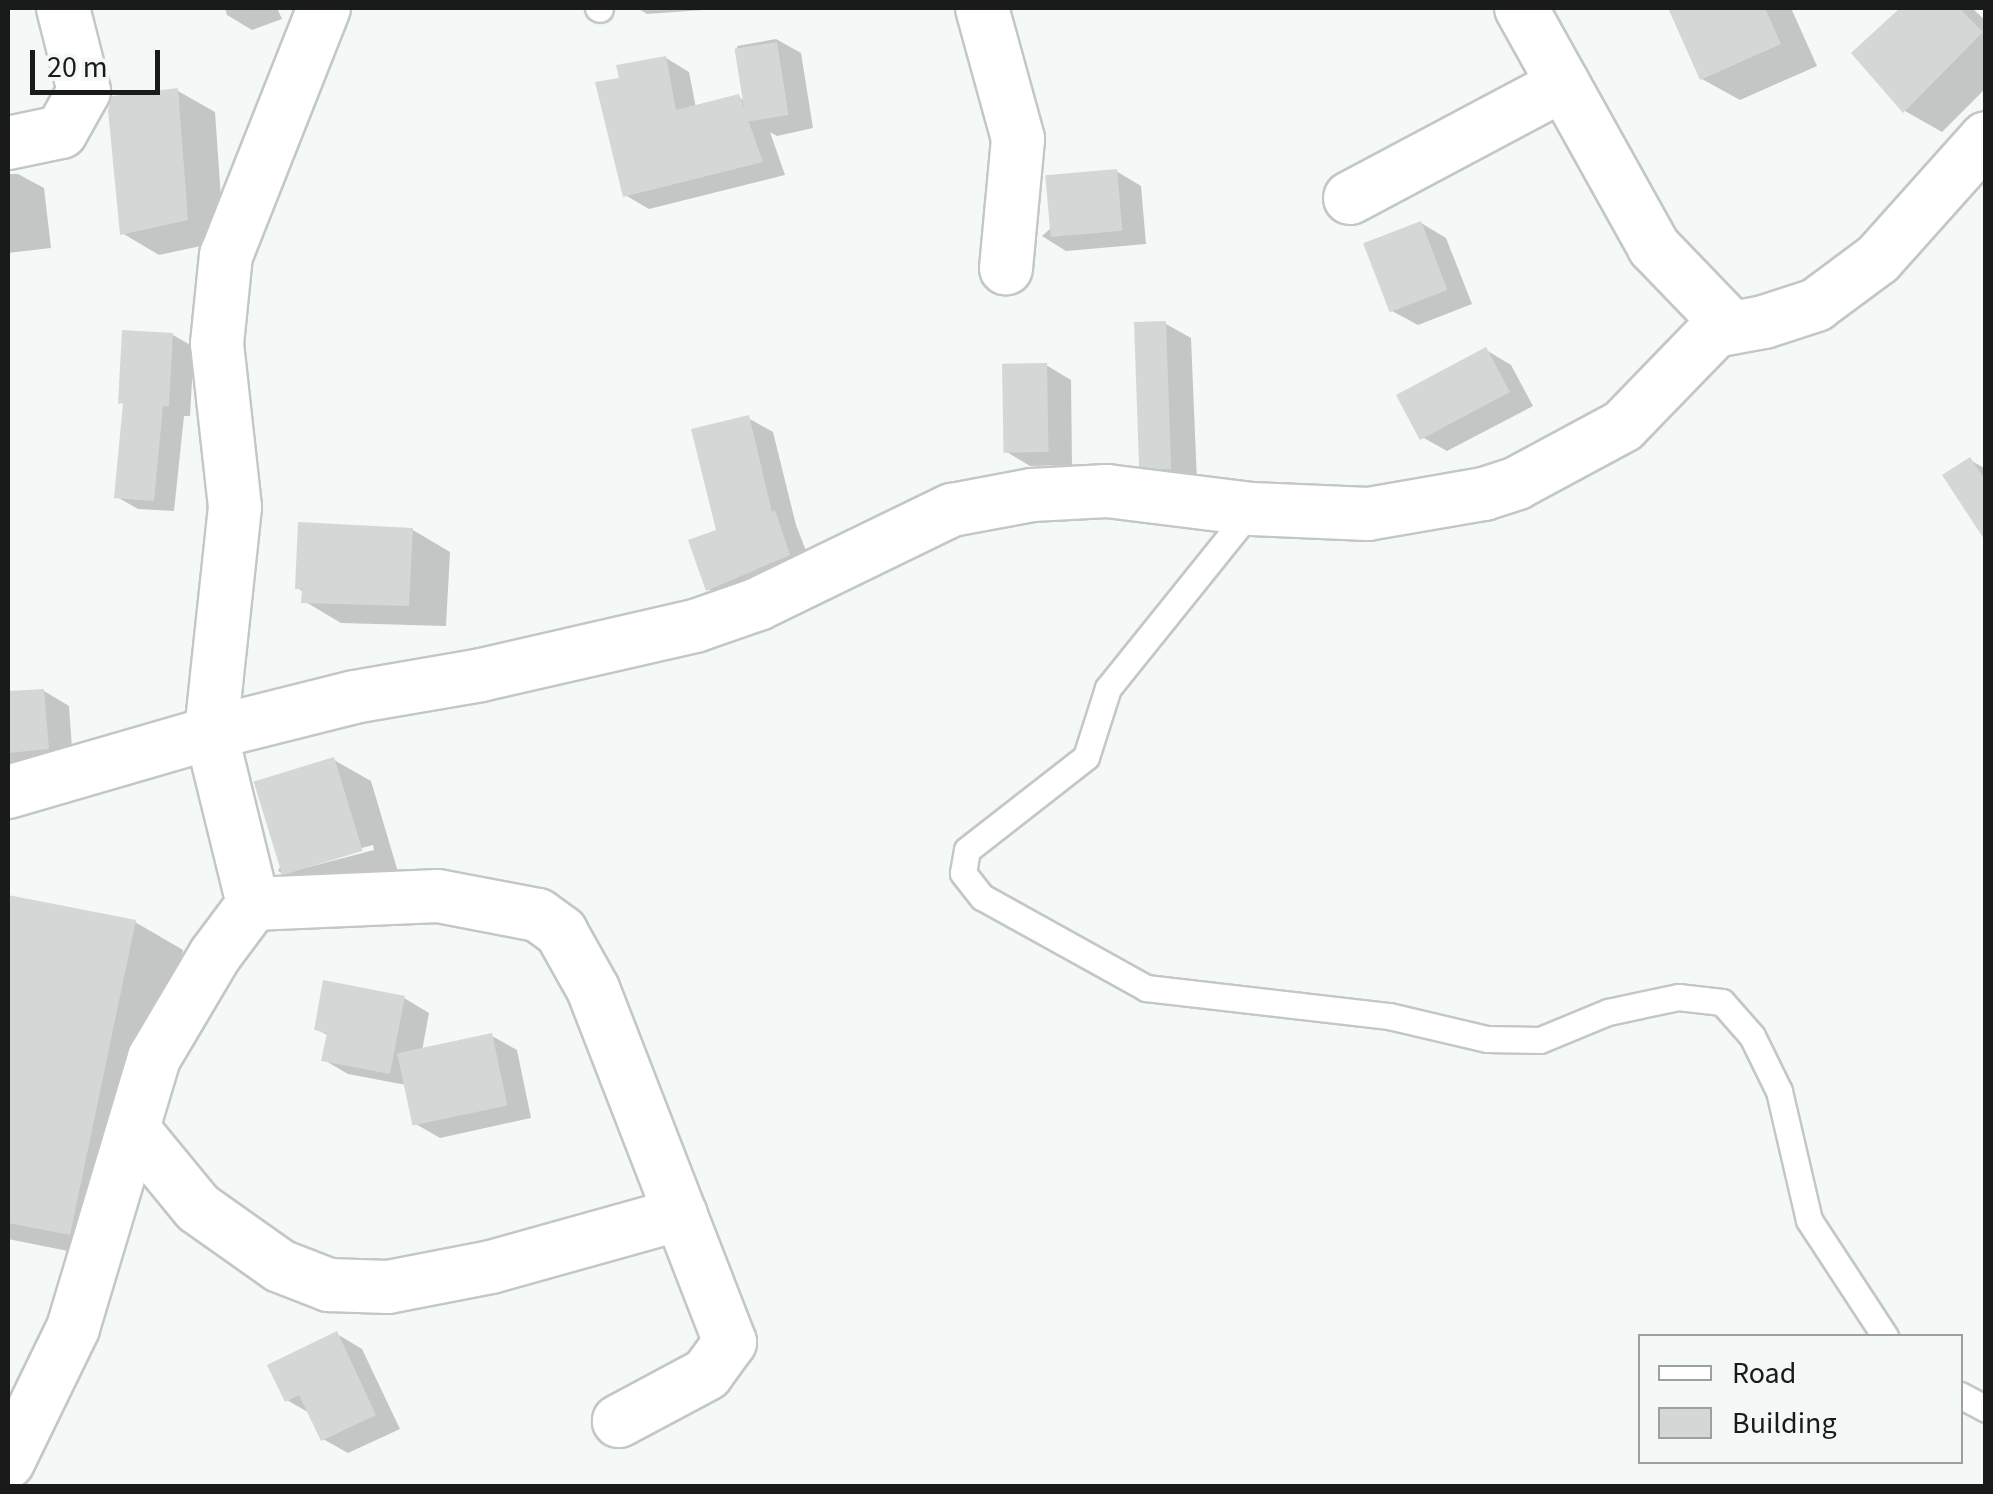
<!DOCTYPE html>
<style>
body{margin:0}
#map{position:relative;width:1993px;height:1494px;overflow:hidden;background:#f4f8f6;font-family:"Source Sans 3",sans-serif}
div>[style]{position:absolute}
.shadow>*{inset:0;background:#0003}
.building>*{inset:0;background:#d3d7d5;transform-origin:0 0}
.roads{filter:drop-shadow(2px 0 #c3c7c5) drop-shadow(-2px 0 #c3c7c5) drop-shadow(0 2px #c3c7c5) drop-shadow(0 -2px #c3c7c5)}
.service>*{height:25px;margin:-12.5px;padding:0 12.5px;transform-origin:12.5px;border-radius:12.5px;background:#fff}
.minor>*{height:52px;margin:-26px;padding:0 26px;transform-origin:26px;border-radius:26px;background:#fff}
span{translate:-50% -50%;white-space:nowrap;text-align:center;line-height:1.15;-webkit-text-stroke:9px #f4f8f6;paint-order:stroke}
.frame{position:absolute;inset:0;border:10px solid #191b1a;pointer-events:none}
.legend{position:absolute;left:1638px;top:1334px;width:325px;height:130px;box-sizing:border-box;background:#f4f8f6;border:2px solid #9ca09e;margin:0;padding:12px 18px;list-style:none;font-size:30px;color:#191b1a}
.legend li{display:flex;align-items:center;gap:20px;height:50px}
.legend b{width:50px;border:2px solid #9ca09e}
.scale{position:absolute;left:30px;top:50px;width:130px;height:45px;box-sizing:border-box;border:5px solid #191b1a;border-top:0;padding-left:12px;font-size:30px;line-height:35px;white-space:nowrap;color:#191b1a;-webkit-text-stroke:8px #f4f8f6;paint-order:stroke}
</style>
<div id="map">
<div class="shadow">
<div style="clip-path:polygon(225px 8px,277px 8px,282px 19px,252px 30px,227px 15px)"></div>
<div style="clip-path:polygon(637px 8px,731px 8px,647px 14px)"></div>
<div style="clip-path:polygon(1671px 8px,1791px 8px,1817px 66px,1740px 100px,1702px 79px)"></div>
<div style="clip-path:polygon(1904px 8px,1972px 8px,1986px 21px,1986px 88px,1942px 132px,1905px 111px,1854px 54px)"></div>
<div style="clip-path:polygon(776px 39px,801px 53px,813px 128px,777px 136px,770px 132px,785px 175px,649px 209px,625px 195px,622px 80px,666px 58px,689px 72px,696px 108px,738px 97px,748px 103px,737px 46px)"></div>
<div style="clip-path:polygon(178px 91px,215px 112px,224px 241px,159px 255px,122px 233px)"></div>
<div style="clip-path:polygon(1116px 171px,1141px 186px,1146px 244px,1066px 251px,1042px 236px)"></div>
<div style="clip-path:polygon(8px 174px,18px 174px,44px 188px,51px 248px,8px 253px)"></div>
<div style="clip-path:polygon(1421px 223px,1446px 238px,1472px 304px,1418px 325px,1392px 311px)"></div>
<div style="clip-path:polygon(1166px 324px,1191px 338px,1197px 482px,1167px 478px,1142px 463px)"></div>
<div style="clip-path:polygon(173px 335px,194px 347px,190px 416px,184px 416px,174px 511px,138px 509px,117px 497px,126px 405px,120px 402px)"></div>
<div style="clip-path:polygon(1486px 350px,1511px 365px,1533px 406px,1447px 451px,1422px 437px)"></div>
<div style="clip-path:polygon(1046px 365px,1071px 380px,1072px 465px,1030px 466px,1005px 451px)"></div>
<div style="clip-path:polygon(748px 418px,773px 432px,796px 525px,813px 569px,733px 603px,708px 589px)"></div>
<div style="clip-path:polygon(1970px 460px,1986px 469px,1986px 538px)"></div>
<div style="clip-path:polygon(413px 530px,450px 552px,446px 626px,341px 623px,304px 601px,304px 592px,297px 588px)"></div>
<div style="clip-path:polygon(44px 691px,69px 706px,73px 762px,8px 774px,8px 694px)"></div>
<div style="clip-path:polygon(evenodd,334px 760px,371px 781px,398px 872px,316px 893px,278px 871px,334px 760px,373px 845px,374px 850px,305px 868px,305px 863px,373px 845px)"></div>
<div style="clip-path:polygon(8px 897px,135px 922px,183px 950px,118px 1261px,8px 1239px)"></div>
<div style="clip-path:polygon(404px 998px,429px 1013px,422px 1051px,492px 1036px,517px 1050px,531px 1118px,440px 1138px,414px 1123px,406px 1085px,348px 1074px,324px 1060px,329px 1036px,316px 1029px)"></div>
<div style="clip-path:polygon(337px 1334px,362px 1349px,400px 1429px,348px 1453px,323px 1439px,311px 1414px,287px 1400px)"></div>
</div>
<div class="building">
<div style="clip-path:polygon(1668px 8px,1765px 8px,1781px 44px,1700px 80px)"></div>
<div style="clip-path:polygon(1900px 8px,1959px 8px,1983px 32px,1903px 113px,1851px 53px)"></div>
<div style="left:777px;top:42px;width:74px;height:43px;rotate:81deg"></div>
<div style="clip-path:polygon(666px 56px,676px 110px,739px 94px,763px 162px,623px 197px,595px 82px,619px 78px,616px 65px)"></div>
<div style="clip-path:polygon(178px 88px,188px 220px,120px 235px,108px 110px,112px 96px)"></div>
<div style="left:1117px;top:169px;width:62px;height:72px;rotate:85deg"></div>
<div style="left:1421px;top:221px;width:74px;height:62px;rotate:69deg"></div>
<div style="left:1166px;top:321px;width:148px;height:32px;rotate:88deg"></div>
<div style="clip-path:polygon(122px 330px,173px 333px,169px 406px,163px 406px,154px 501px,114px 498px,123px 403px,118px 404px)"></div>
<div style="left:1486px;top:347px;width:51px;height:102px;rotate:62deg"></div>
<div style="left:1047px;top:363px;width:89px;height:45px;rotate:89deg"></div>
<div style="clip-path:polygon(749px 415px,772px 512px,775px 510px,790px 555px,706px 591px,688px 540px,716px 530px,691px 429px)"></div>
<div style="clip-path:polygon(1970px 457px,1986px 481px,1986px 542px,1942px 475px)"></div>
<div style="clip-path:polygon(298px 522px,413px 528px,409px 606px,301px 603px,302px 589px,295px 589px)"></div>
<div style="clip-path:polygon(44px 689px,49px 749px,8px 753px,8px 691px)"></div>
<div style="left:334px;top:757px;width:98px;height:84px;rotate:73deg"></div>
<div style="clip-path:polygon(8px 895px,136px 920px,70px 1235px,8px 1223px)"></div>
<div style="clip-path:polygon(323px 980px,405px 996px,390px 1074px,321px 1061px,327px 1033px,314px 1030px)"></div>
<div style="left:492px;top:1033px;width:74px;height:97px;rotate:78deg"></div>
<div style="clip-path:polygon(337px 1331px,376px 1415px,321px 1441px,299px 1395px,285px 1402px,267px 1365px)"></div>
</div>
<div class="roads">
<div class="service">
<div style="left:598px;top:8px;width:2px;rotate:27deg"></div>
<div style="left:1252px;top:509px;width:230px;rotate:128.8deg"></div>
<div style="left:1108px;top:688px;width:72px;rotate:107.7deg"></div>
<div style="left:1086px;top:757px;width:151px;rotate:142deg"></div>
<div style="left:967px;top:850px;width:23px;rotate:100deg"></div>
<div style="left:963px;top:873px;width:31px;rotate:52deg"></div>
<div style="left:982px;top:897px;width:188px;rotate:29deg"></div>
<div style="left:1146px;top:988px;width:245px;rotate:6.6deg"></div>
<div style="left:1389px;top:1016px;width:101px;rotate:13.2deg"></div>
<div style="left:1487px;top:1039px;width:53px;rotate:1.1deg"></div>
<div style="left:1540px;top:1040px;width:74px;rotate:-22.4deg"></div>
<div style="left:1608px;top:1012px;width:72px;rotate:-12.1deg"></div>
<div style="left:1678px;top:997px;width:44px;rotate:6.5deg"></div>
<div style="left:1722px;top:1002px;width:45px;rotate:48.6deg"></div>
<div style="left:1752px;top:1036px;width:61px;rotate:63.9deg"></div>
<div style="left:1779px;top:1091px;width:132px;rotate:76.9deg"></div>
<div style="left:1809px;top:1220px;width:139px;rotate:56.8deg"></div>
<div style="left:1960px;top:1395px;width:30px;rotate:28deg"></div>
</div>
<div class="minor">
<div style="left:324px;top:8px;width:266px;rotate:111.6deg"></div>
<div style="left:226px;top:255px;width:89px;rotate:95.8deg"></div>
<div style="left:217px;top:344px;width:164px;rotate:83.7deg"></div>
<div style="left:235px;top:507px;width:227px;rotate:96.1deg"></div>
<div style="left:211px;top:733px;width:176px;rotate:76.2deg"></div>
<div style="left:253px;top:904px;width:185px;rotate:-2.5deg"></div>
<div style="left:438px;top:896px;width:102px;rotate:10.8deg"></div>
<div style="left:538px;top:915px;width:29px;rotate:36deg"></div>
<div style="left:561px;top:932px;width:65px;rotate:60.7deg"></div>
<div style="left:593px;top:989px;width:379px;rotate:68.8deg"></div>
<div style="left:730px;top:1342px;width:39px;rotate:126deg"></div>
<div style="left:707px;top:1374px;width:100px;rotate:151.9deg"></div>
<div style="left:982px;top:8px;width:136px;rotate:74.6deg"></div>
<div style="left:1018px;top:139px;width:130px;rotate:95.3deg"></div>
<div style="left:1521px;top:8px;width:274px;rotate:60.9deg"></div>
<div style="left:1654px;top:247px;width:108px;rotate:46.1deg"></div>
<div style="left:8px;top:143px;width:54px;rotate:-11.7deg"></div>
<div style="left:61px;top:132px;width:47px;rotate:-60.7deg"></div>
<div style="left:84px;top:91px;width:86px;rotate:-104.2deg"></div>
<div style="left:1350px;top:198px;width:242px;rotate:-28deg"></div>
<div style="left:8px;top:792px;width:211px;rotate:-16.2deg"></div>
<div style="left:211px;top:733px;width:147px;rotate:-14.1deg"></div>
<div style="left:354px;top:697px;width:129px;rotate:-9.8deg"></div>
<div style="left:481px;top:675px;width:220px;rotate:-12.9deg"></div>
<div style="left:695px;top:626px;width:67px;rotate:-19.2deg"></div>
<div style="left:758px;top:604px;width:216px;rotate:-25.9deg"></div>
<div style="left:952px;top:510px;width:81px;rotate:-10.6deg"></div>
<div style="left:1032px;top:495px;width:75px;rotate:-3.1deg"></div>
<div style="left:1107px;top:491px;width:146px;rotate:7.1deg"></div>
<div style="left:1252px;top:509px;width:116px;rotate:2.5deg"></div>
<div style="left:1368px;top:514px;width:118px;rotate:-9.8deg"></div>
<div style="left:1484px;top:494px;width:35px;rotate:-18deg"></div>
<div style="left:1517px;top:483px;width:120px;rotate:-28.3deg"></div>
<div style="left:1623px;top:426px;width:132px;rotate:-45.9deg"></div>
<div style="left:1715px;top:331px;width:50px;rotate:-10.4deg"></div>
<div style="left:1764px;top:322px;width:55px;rotate:-18.1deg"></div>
<div style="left:1816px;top:305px;width:77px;rotate:-36.6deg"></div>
<div style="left:1878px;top:259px;width:162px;rotate:-48.2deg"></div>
<div style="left:133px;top:1129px;width:102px;rotate:50.6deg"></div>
<div style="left:198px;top:1208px;width:100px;rotate:35.3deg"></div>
<div style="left:280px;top:1266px;width:53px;rotate:21.2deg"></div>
<div style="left:329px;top:1285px;width:59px;rotate:1.9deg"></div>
<div style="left:388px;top:1287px;width:105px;rotate:-11deg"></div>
<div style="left:491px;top:1267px;width:197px;rotate:-15.6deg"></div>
<div style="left:8px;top:1462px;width:149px;rotate:-64.1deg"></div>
<div style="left:73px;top:1328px;width:282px;rotate:-73.3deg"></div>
<div style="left:154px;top:1058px;width:120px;rotate:-59.4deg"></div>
<div style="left:215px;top:955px;width:64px;rotate:-53.3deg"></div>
</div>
</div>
<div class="frame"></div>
<ul class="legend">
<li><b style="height:12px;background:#fff"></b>Road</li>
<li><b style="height:28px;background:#d3d7d5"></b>Building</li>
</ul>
<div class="scale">20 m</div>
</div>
